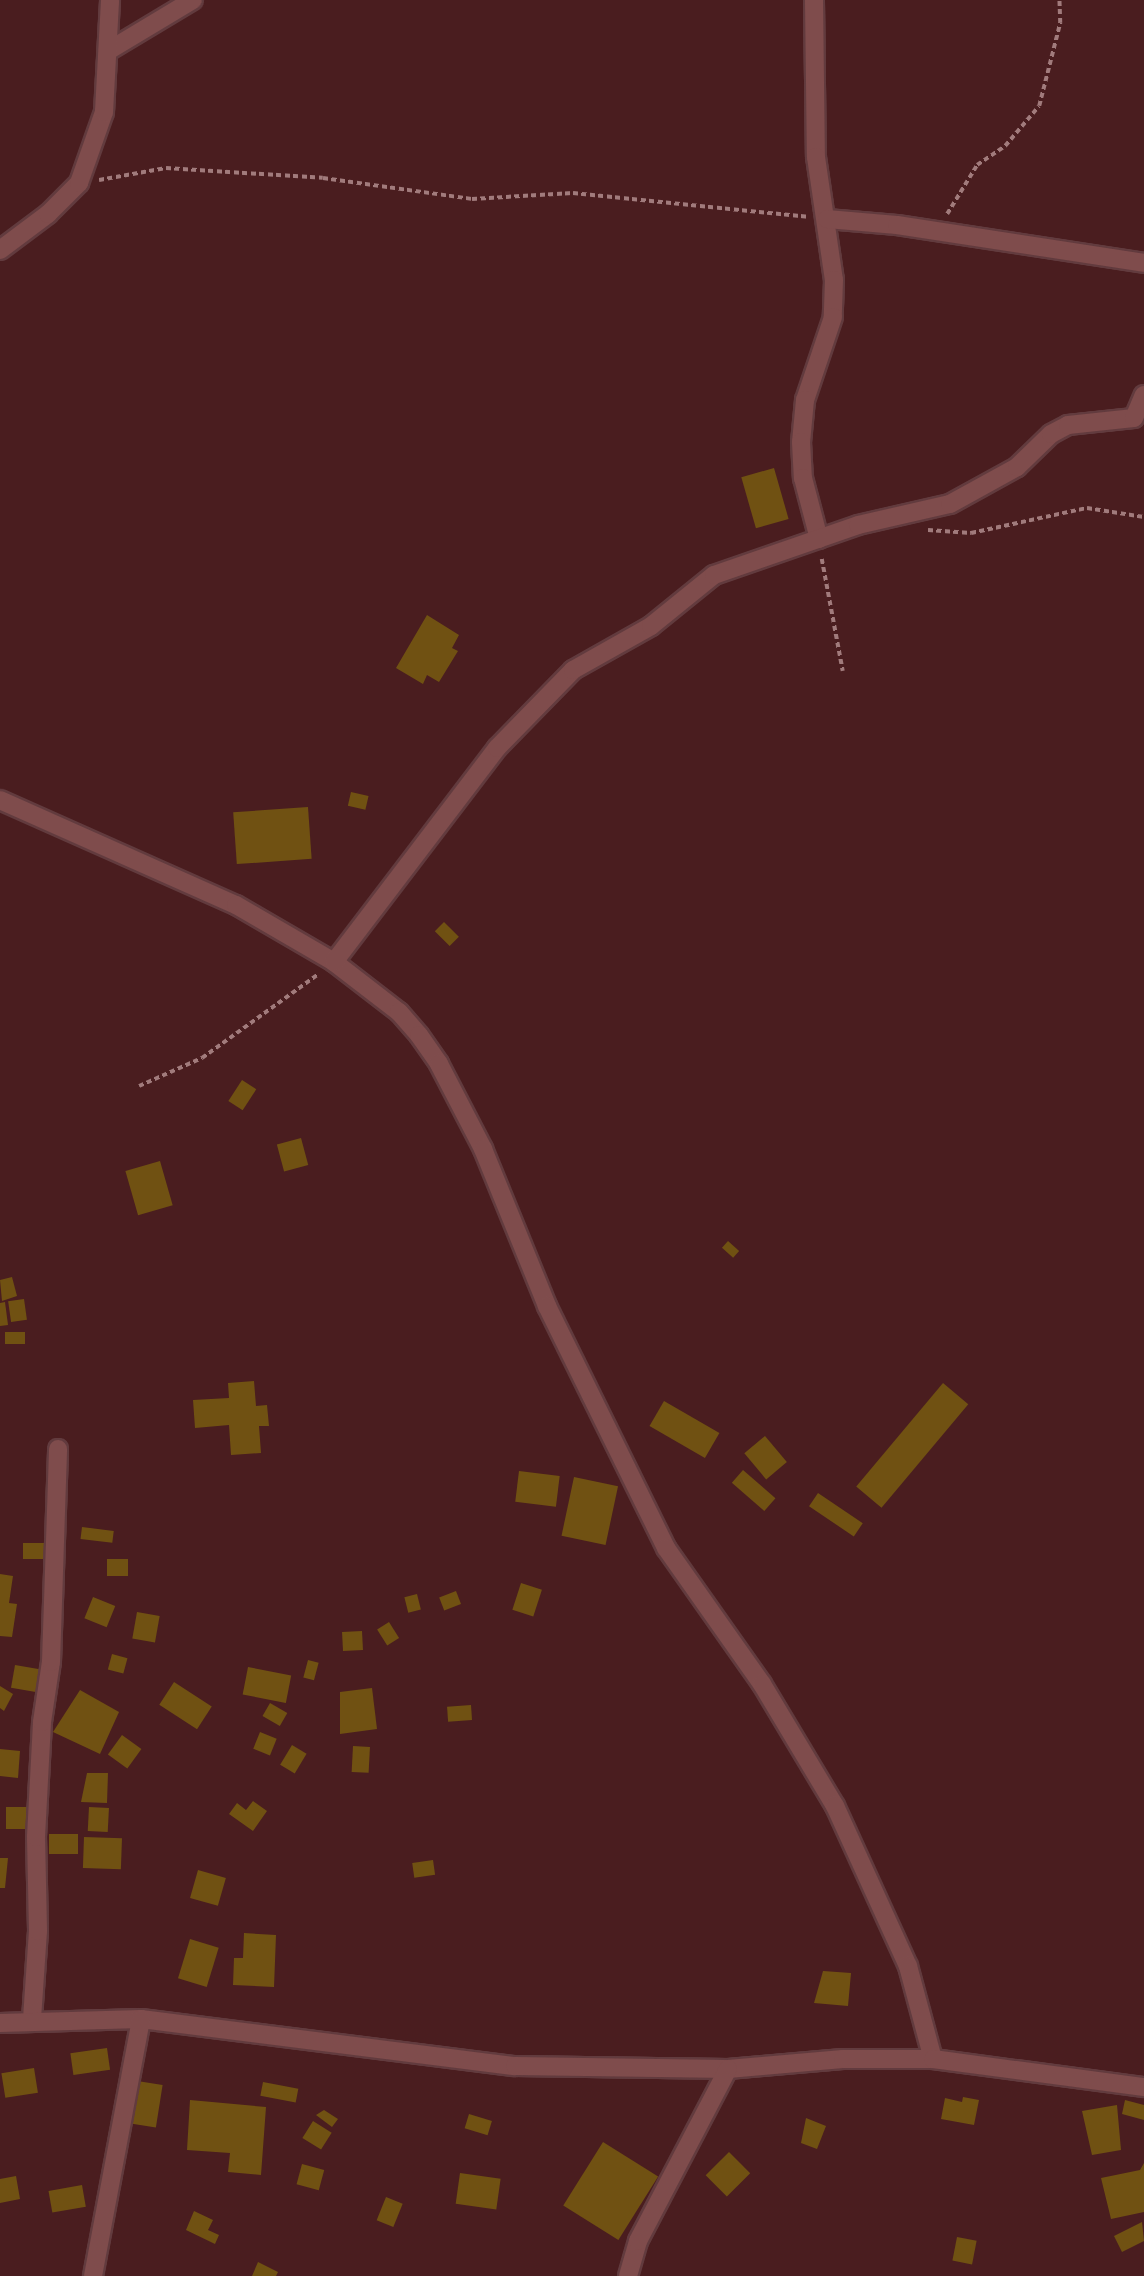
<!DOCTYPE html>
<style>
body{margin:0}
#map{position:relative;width:1144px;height:2276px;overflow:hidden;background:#4a1d1f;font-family:Karla,sans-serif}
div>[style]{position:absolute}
.building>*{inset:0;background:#705112;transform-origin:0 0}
.path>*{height:3.5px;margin-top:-1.75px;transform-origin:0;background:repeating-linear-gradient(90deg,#a17b7c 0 5px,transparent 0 8.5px)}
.roads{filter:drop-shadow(2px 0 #623b3e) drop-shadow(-2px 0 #623b3e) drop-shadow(0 2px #623b3e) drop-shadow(0 -2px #623b3e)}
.street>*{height:18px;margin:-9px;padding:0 9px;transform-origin:9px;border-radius:9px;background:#7f4c4c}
span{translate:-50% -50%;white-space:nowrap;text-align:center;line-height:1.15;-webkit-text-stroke:5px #4a1d1f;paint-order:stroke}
</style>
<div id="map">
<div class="building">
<div style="left:774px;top:468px;width:53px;height:34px;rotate:74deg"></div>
<div style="clip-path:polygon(427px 615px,459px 635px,452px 648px,458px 651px,439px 682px,427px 675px,423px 684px,396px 668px)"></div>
<div style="left:351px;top:792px;width:18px;height:14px;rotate:13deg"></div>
<div style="left:308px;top:807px;width:52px;height:75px;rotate:86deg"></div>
<div style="left:444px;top:922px;width:21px;height:13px;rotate:45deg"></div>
<div style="left:242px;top:1080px;width:17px;height:25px;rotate:33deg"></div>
<div style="left:301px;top:1138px;width:28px;height:25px;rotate:75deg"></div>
<div style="left:160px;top:1161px;width:46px;height:36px;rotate:74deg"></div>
<div style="left:728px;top:1241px;width:15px;height:9px;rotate:42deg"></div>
<div style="clip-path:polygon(12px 1277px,17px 1296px,2px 1301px,0 1280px)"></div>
<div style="left:24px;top:1299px;width:21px;height:16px;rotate:82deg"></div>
<div style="clip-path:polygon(5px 1302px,8px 1325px,0 1326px,0 1303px)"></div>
<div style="left:5px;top:1332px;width:20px;height:12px"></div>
<div style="clip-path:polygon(254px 1381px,256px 1406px,267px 1405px,269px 1426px,259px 1426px,261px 1453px,231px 1455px,229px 1425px,195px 1428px,193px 1400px,229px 1398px,228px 1383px)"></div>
<div style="left:943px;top:1383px;width:33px;height:135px;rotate:40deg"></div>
<div style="left:664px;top:1401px;width:64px;height:29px;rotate:30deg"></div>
<div style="left:765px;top:1436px;width:34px;height:27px;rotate:50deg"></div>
<div style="left:743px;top:1470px;width:43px;height:17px;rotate:41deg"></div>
<div style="left:519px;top:1471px;width:41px;height:31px;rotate:7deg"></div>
<div style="left:574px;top:1477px;width:45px;height:60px;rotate:12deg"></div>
<div style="left:818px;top:1493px;width:54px;height:16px;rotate:34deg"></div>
<div style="left:82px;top:1527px;width:32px;height:12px;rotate:7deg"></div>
<div style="left:23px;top:1543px;width:24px;height:16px"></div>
<div style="left:107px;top:1559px;width:21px;height:17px"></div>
<div style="clip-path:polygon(0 1574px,13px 1576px,9px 1603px,17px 1604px,12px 1637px,0 1636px)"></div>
<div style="left:521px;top:1583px;width:22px;height:28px;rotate:18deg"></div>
<div style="left:456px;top:1591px;width:14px;height:18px;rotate:69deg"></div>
<div style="left:417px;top:1594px;width:16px;height:13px;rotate:76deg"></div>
<div style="left:93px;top:1597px;width:24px;height:23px;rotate:22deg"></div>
<div style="left:137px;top:1612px;width:23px;height:27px;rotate:10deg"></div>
<div style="left:389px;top:1622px;width:19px;height:14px;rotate:58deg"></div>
<div style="left:362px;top:1631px;width:19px;height:20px;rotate:87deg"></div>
<div style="left:112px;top:1654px;width:16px;height:16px;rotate:15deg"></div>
<div style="left:308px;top:1660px;width:11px;height:18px;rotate:15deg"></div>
<div style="left:15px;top:1665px;width:28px;height:23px;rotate:10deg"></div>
<div style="left:248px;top:1667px;width:44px;height:28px;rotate:11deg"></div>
<div style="left:174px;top:1682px;width:45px;height:27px;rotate:33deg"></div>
<div style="clip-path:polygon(0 1686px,13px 1694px,4px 1711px,0 1708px)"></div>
<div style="clip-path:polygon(372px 1688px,377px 1729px,340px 1734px,340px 1692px)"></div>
<div style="clip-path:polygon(80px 1690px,119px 1712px,100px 1754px,53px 1732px)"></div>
<div style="left:270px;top:1703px;width:20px;height:15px;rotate:30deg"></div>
<div style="left:471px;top:1705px;width:15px;height:24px;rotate:86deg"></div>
<div style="left:260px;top:1732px;width:18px;height:18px;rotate:22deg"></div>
<div style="left:122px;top:1735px;width:24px;height:24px;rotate:36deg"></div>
<div style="left:292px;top:1745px;width:17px;height:23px;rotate:31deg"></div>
<div style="left:353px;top:1746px;width:17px;height:26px;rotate:3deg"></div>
<div style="clip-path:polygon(0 1749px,20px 1751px,18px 1778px,0 1776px)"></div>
<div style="clip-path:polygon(87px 1773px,108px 1773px,107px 1803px,81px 1802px)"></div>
<div style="clip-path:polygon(253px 1801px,267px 1811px,253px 1831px,229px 1814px,237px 1803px,246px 1810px)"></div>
<div style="left:6px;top:1807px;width:22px;height:22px"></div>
<div style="left:89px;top:1807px;width:20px;height:24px;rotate:3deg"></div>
<div style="left:49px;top:1834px;width:29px;height:20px"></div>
<div style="left:84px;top:1837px;width:38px;height:31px;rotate:2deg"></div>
<div style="clip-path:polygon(0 1858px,8px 1858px,5px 1888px,0 1888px)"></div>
<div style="left:433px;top:1860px;width:15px;height:21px;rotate:82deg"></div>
<div style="left:198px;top:1870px;width:29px;height:29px;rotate:16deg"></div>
<div style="clip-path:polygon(244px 1933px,276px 1935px,274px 1987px,233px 1985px,234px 1958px,243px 1958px)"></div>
<div style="left:190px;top:1939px;width:30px;height:41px;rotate:17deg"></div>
<div style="clip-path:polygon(823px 1971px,851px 1973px,848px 2006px,814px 2003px)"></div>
<div style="left:107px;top:2048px;width:22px;height:37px;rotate:82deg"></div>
<div style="left:34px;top:2068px;width:25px;height:33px;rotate:81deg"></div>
<div style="left:131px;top:2080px;width:32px;height:43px;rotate:9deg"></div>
<div style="left:263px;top:2082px;width:36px;height:14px;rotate:11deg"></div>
<div style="clip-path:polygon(963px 2097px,979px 2100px,974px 2125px,941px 2119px,945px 2098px,962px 2102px)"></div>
<div style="clip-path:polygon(190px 2100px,266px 2107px,261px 2175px,228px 2172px,230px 2153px,187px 2150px)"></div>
<div style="clip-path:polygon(1125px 2100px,1144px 2105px,1144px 2120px,1122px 2114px)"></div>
<div style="clip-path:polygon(1117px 2105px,1121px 2150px,1092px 2155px,1082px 2111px)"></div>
<div style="clip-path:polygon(324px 2110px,338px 2119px,332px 2127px,316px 2115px)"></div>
<div style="left:469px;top:2114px;width:24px;height:15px;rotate:17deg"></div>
<div style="clip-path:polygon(806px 2118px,826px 2126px,817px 2149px,801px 2143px)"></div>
<div style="left:313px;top:2121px;width:22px;height:20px;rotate:32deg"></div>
<div style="left:603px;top:2142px;width:65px;height:75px;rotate:32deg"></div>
<div style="left:729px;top:2152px;width:30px;height:33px;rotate:45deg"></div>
<div style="clip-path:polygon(1144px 2163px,1144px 2212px,1111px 2219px,1101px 2178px,1140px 2170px)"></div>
<div style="left:302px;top:2164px;width:23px;height:21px;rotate:15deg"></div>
<div style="left:460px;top:2173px;width:41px;height:31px;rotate:8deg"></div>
<div style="clip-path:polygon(16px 2176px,20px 2199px,0 2203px,0 2179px)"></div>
<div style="left:82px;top:2185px;width:22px;height:34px;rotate:80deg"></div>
<div style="left:386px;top:2197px;width:18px;height:25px;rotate:22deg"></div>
<div style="clip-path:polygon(194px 2211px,213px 2220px,208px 2230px,219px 2235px,215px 2244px,186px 2230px)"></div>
<div style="clip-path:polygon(1142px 2222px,1144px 2241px,1122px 2252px,1114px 2236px)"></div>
<div style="left:957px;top:2237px;width:20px;height:24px;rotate:11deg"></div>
<div style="clip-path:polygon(258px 2262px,278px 2272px,276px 2276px,252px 2276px)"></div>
</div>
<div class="path">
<div style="left:99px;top:180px;width:68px;rotate:-10.2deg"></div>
<div style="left:166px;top:168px;width:157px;rotate:3.6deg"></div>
<div style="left:323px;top:178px;width:150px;rotate:8deg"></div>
<div style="left:472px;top:199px;width:101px;rotate:-3.4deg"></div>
<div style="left:573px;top:193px;width:236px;rotate:5.8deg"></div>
<div style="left:947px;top:214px;width:57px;rotate:-58.5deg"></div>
<div style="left:977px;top:165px;width:34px;rotate:-34deg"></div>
<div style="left:1005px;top:146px;width:52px;rotate:-49.6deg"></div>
<div style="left:1039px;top:106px;width:86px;rotate:-75.8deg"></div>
<div style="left:1060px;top:23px;width:23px;rotate:-92deg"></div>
<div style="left:928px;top:530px;width:43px;rotate:4deg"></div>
<div style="left:971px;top:533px;width:119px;rotate:-12.2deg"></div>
<div style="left:1087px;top:508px;width:58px;rotate:9deg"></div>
<div style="left:822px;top:559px;width:114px;rotate:79.4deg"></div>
<div style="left:139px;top:1086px;width:69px;rotate:-24deg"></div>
<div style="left:202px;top:1058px;width:142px;rotate:-35.8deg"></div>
</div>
<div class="roads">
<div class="street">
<div style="left:814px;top:0;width:157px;rotate:89.3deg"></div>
<div style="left:816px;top:157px;width:124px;rotate:81.7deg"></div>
<div style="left:834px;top:280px;width:37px;rotate:92deg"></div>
<div style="left:833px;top:317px;width:88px;rotate:108.6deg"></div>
<div style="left:805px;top:400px;width:42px;rotate:95.4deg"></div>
<div style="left:801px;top:442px;width:36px;rotate:87deg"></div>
<div style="left:803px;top:478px;width:63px;rotate:75.3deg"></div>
<div style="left:108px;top:51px;width:99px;rotate:-31deg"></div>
<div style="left:827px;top:219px;width:70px;rotate:4.9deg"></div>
<div style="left:897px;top:225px;width:250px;rotate:8.7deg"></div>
<div style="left:0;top:250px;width:60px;rotate:-36.9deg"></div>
<div style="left:48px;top:214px;width:44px;rotate:-45deg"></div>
<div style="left:79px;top:183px;width:75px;rotate:-70.6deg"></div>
<div style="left:104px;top:112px;width:112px;rotate:-86.9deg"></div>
<div style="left:0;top:800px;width:258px;rotate:24deg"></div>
<div style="left:236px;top:905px;width:113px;rotate:30.2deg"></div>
<div style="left:334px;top:962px;width:82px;rotate:37.6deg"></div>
<div style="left:399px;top:1012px;width:30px;rotate:49deg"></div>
<div style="left:419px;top:1035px;width:35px;rotate:55deg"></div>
<div style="left:439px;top:1064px;width:96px;rotate:62.6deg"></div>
<div style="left:483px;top:1149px;width:170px;rotate:67.8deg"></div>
<div style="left:547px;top:1306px;width:270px;rotate:63.8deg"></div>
<div style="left:666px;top:1548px;width:166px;rotate:54.8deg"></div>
<div style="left:762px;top:1684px;width:142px;rotate:59.1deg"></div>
<div style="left:835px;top:1806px;width:176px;rotate:65.5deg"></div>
<div style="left:908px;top:1966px;width:96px;rotate:75deg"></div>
<div style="left:334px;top:962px;width:269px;rotate:-52.7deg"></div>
<div style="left:497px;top:748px;width:109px;rotate:-45.7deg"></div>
<div style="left:573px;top:670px;width:90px;rotate:-29.4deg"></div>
<div style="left:651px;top:626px;width:81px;rotate:-39deg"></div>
<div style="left:714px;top:575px;width:152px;rotate:-19.1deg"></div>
<div style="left:858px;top:525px;width:94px;rotate:-12.9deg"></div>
<div style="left:950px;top:504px;width:77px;rotate:-28.9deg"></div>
<div style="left:1017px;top:467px;width:47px;rotate:-44.1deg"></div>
<div style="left:1051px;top:434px;width:19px;rotate:-28deg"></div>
<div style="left:1068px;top:425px;width:66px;rotate:-6.1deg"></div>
<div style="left:1134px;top:418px;width:25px;rotate:-67deg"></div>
<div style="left:32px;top:2019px;width:88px;rotate:-86.1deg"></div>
<div style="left:38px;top:1931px;width:94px;rotate:-91.2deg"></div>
<div style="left:36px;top:1837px;width:115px;rotate:-87deg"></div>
<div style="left:42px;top:1722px;width:61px;rotate:-81.5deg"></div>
<div style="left:51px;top:1662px;width:213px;rotate:-88.1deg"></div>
<div style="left:0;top:2023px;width:141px;rotate:-1.6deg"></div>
<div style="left:141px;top:2019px;width:377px;rotate:7.2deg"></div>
<div style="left:515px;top:2066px;width:213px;rotate:0.8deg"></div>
<div style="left:728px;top:2069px;width:115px;rotate:-5deg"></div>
<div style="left:843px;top:2059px;width:90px"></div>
<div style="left:933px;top:2059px;width:213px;rotate:7.6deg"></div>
<div style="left:93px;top:2276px;width:261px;rotate:-79.4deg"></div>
<div style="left:628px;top:2276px;width:36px;rotate:-74deg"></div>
<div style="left:638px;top:2241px;width:194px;rotate:-62.4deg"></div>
</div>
</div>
</div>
